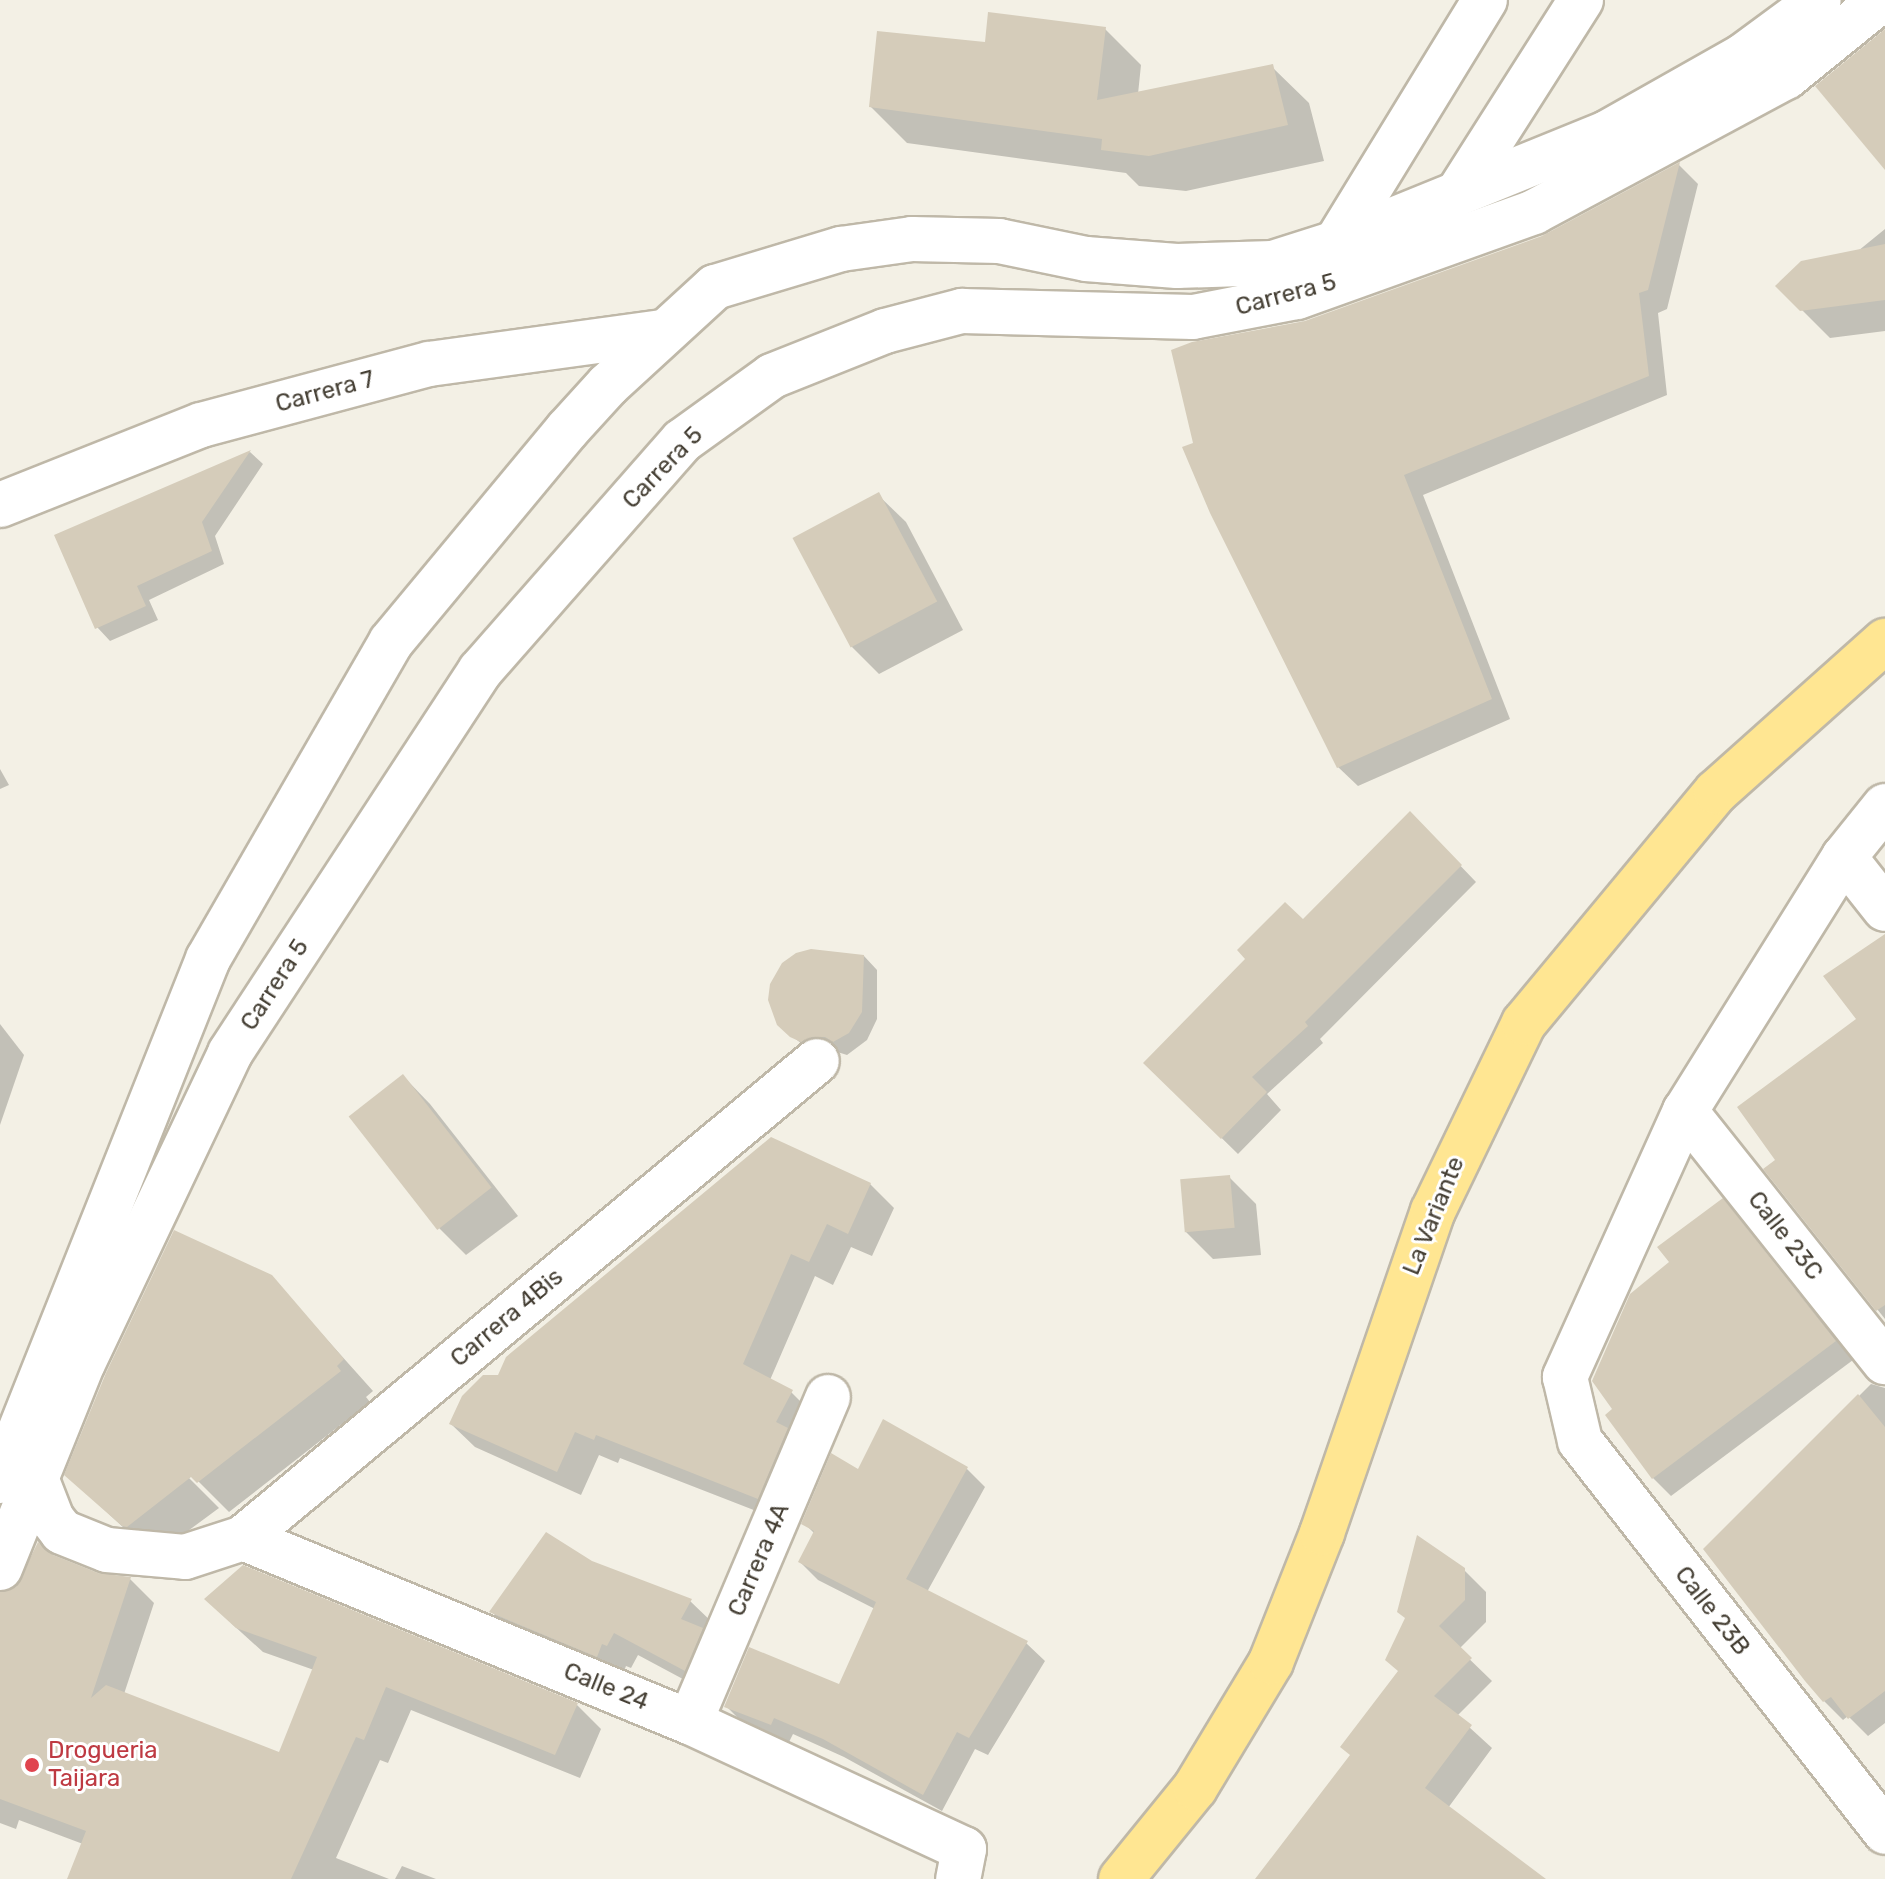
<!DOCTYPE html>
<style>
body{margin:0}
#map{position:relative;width:1885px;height:1879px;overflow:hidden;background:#f3f0e5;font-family:Rubik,sans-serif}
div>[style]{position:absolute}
.shadow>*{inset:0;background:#0003}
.building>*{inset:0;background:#d5ccba;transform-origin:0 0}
.roads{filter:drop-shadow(2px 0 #bfb8a8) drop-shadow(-2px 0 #bfb8a8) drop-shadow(0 2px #bfb8a8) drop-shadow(0 -2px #bfb8a8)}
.minor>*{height:44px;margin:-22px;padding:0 22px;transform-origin:22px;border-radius:22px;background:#fff}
.major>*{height:44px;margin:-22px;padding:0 22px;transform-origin:22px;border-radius:22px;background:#ffe692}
.dots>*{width:22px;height:22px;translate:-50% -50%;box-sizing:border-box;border:4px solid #fff;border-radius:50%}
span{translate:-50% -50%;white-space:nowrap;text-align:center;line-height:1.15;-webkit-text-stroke:6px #fff;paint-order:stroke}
.street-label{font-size:24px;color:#464035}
.health-label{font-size:24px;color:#be3a42}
.left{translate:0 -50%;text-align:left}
</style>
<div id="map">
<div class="shadow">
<div style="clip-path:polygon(1105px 29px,1141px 65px,1138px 94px,1272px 67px,1309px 103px,1324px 161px,1186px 191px,1139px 186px,1126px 173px,907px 143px,871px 107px,986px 44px)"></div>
<div style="clip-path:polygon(1679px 165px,1698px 184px,1667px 309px,1658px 313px,1667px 395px,1423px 495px,1510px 719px,1358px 786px,1338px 767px,1195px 444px,1543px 237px)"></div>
<div style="clip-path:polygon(1885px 229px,1885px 331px,1830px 338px,1778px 286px,1858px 251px)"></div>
<div style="clip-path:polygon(250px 452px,263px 464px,215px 536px,224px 564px,149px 600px,158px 620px,110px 641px,97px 627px,56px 536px)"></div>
<div style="clip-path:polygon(878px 495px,906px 522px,963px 630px,879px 674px,852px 647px)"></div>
<div style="clip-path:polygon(0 769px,9px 785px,0 789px)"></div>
<div style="clip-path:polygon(1426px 830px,1476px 882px,1320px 1039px,1323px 1043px,1267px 1094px,1281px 1110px,1238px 1154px,1145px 1063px,1303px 922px)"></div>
<div style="clip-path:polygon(1885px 937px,1885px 1319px,1766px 1169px,1778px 1160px,1859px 1020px)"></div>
<div style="clip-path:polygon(864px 956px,877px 970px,877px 1019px,867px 1040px,847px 1055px,828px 1049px,815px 1054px,784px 1030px)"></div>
<div style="clip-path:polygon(0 1024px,24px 1055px,0 1125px)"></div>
<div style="clip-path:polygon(403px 1076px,430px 1104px,518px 1216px,466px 1255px,439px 1228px)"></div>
<div style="clip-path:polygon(1229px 1177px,1256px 1204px,1261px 1255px,1213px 1259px,1186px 1232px)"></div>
<div style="clip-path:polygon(870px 1184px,894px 1208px,872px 1256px,851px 1247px,833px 1285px,815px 1276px,770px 1380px,791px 1392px,815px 1416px,782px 1521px,620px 1458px,618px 1463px,599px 1455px,581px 1495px,475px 1447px,451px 1424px,499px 1377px)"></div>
<div style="clip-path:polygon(1722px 1201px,1853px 1360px,1671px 1496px,1653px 1478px,1614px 1409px,1672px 1263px)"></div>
<div style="clip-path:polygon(271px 1277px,373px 1391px,366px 1397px,370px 1402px,229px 1512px,185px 1468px,182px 1471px,219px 1508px,154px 1556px,67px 1475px)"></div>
<div style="clip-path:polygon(1871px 1384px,1885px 1388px,1885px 1723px,1868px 1736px,1848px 1716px,1843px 1720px,1824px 1701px,1706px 1549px)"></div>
<div style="clip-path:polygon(884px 1422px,967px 1469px,985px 1487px,927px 1592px,1026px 1643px,1045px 1661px,988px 1755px,975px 1749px,942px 1811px,844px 1757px,793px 1734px,789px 1742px,744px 1724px,726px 1706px,840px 1686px,875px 1609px,818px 1580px,800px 1562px,815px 1534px,804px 1523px,859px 1472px)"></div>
<div style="clip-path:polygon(52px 1557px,97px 1575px,130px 1579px,154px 1603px,124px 1694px,280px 1754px,314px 1670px,263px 1652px,231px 1623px,576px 1704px,601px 1729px,580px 1778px,411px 1710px,388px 1763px,380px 1760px,336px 1858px,389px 1879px,70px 1879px,83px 1844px,19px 1820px,16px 1829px,0 1823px,0 1593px,16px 1590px)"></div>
<div style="clip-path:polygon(591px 1563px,690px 1601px,714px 1624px,709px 1693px,638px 1655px,631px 1668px,626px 1666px,621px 1679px,515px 1635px,492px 1612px)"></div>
<div style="clip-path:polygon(1464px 1570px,1486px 1592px,1486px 1622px,1459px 1649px,1492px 1681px,1457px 1716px,1492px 1748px,1448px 1808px,1536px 1879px,1257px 1879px,1352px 1756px)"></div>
<div style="clip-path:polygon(402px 1866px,436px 1879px,395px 1879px)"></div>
</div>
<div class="building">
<div style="clip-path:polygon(988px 12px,1106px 27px,1097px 100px,1273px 64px,1288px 125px,1149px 156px,1101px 150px,1102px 139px,869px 107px,877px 31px,985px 42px)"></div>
<div style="clip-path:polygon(1885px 29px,1885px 170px,1815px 86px)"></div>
<div style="clip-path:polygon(1680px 162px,1648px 290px,1639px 293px,1649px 376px,1404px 475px,1492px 699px,1337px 768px,1210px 513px,1182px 447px,1193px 443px,1171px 350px,1192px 342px,1305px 321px,1542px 236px)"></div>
<div style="clip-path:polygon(1885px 244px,1885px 300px,1800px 311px,1775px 286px,1801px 261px)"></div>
<div style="clip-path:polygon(251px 450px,202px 522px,212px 551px,137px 586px,146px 606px,95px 629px,54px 535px)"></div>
<div style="left:879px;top:492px;width:124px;height:98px;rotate:62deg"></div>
<div style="clip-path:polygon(1410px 811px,1462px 865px,1305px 1022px,1308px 1026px,1252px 1077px,1267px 1092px,1221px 1139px,1143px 1063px,1245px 959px,1237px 950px,1285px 902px,1303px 919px)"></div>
<div style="clip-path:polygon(1885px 934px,1885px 1305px,1876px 1311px,1763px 1169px,1775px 1160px,1737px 1107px,1856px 1019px,1823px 976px)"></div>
<div style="clip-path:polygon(811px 949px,864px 955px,862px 1012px,849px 1033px,833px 1042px,825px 1037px,812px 1037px,801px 1042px,790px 1037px,777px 1025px,768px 1000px,770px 984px,782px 963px,796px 953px)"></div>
<div style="left:403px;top:1074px;width:144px;height:69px;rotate:52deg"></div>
<div style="clip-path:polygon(771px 1137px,871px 1183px,848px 1234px,827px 1224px,809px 1262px,791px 1254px,743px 1364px,793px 1390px,776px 1422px,788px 1428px,758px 1499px,596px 1435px,594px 1440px,575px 1432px,557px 1472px,449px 1424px,462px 1396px,483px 1375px,498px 1375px,506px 1357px)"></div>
<div style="left:1230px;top:1175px;width:53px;height:50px;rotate:85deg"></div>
<div style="clip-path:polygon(1723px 1198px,1836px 1341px,1652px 1479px,1605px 1415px,1612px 1409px,1592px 1381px,1630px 1294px,1669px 1262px,1657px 1247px)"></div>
<div style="clip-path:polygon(174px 1230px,272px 1275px,344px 1359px,337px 1366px,341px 1371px,197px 1483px,191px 1477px,127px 1527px,122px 1526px,64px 1475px,106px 1373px)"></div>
<div style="clip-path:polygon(1858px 1394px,1885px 1427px,1885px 1691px,1848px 1719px,1831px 1697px,1823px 1702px,1805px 1681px,1703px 1549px)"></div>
<div style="clip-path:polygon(883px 1419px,968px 1467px,906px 1579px,1028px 1641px,969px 1738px,957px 1732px,923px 1795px,823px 1739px,774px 1718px,771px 1725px,724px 1707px,749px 1647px,839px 1684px,876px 1602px,798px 1562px,814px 1531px,801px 1524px,831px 1453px,858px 1469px)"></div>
<div style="clip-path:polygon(546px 1532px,592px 1561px,692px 1599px,681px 1619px,703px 1628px,685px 1671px,614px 1633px,607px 1646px,602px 1644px,597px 1657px,489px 1612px)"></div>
<div style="clip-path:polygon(1417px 1535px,1465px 1568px,1465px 1600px,1439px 1626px,1472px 1658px,1434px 1696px,1472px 1725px,1425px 1788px,1546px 1879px,1255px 1879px,1350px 1755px,1340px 1747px,1398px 1671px,1385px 1660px,1405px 1618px,1397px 1612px)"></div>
<div style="clip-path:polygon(38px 1542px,53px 1555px,98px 1573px,131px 1577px,91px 1698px,106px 1685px,279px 1752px,317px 1657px,236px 1628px,204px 1599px,243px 1565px,578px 1703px,555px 1755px,386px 1687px,364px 1740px,356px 1737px,291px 1879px,67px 1879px,86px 1831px,0 1799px,0 1592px,16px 1587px)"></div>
</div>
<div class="roads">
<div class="minor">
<div style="left:1458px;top:193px;width:229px;rotate:-57.5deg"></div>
<div style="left:1336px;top:243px;width:285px;rotate:-58.5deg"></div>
<div style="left:0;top:505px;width:216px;rotate:-21.7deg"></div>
<div style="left:201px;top:425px;width:236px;rotate:-15deg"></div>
<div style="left:429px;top:364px;width:237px;rotate:-7.8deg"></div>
<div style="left:1885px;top:806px;width:65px;rotate:128.8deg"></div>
<div style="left:1844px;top:857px;width:300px;rotate:122deg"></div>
<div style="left:1685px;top:1111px;width:292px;rotate:114.3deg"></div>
<div style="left:1565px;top:1377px;width:66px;rotate:76.8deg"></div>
<div style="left:1580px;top:1441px;width:496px;rotate:52deg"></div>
<div style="left:1844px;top:857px;width:66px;rotate:51.7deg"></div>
<div style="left:1685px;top:1111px;width:321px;rotate:51.5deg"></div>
<div style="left:36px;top:1478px;width:44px;rotate:68.7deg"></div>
<div style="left:52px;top:1519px;width:16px;rotate:52deg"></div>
<div style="left:62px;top:1532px;width:48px;rotate:21.8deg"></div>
<div style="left:107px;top:1550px;width:78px;rotate:5.1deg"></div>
<div style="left:185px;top:1557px;width:61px;rotate:-18.1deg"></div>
<div style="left:243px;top:1538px;width:746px;rotate:-39.73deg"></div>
<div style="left:0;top:1481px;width:562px;rotate:-68.27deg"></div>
<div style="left:208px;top:959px;width:366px;rotate:-60deg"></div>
<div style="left:391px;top:642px;width:276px;rotate:-50.3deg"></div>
<div style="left:567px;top:430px;width:61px;rotate:-47.7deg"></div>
<div style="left:608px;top:385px;width:145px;rotate:-42.5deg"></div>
<div style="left:715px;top:287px;width:132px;rotate:-16.8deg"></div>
<div style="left:841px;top:249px;width:72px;rotate:-8deg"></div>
<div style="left:912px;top:239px;width:87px;rotate:1.3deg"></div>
<div style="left:999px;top:241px;width:89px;rotate:11.7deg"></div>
<div style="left:1086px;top:259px;width:91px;rotate:4.4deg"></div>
<div style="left:1177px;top:266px;width:96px;rotate:-1.8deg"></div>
<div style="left:1273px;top:263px;width:66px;rotate:-17.6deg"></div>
<div style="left:1336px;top:243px;width:292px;rotate:-22.1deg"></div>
<div style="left:1607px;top:133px;width:156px;rotate:-29.5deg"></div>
<div style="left:1743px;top:56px;width:94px;rotate:-36.4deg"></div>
<div style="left:243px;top:1538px;width:483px;rotate:22.4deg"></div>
<div style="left:690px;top:1722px;width:302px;rotate:24.9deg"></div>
<div style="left:964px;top:1849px;width:31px;rotate:101deg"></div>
<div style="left:0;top:1568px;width:221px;rotate:-68deg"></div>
<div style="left:83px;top:1363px;width:343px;rotate:-64.6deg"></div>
<div style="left:230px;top:1053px;width:457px;rotate:-56.8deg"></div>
<div style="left:480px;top:671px;width:306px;rotate:-48.7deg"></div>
<div style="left:682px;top:441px;width:111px;rotate:-35.8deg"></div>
<div style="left:772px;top:376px;width:122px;rotate:-21.7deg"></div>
<div style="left:885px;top:331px;width:80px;rotate:-14.6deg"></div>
<div style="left:962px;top:311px;width:231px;rotate:1.5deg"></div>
<div style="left:1193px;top:317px;width:106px;rotate:-10.9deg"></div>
<div style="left:1297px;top:297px;width:252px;rotate:-19.7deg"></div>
<div style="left:1534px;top:212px;width:286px;rotate:-28.2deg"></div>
<div style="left:1786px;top:77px;width:122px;rotate:-39deg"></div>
<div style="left:690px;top:1722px;width:353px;rotate:-67deg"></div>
</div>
<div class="major">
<div style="left:1121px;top:1879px;width:117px;rotate:-50.9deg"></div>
<div style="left:1195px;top:1788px;width:147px;rotate:-58.9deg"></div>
<div style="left:1271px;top:1662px;width:139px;rotate:-68.4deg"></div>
<div style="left:1322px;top:1533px;width:341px;rotate:-71deg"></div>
<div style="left:1433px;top:1211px;width:209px;rotate:-64.2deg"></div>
<div style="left:1524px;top:1023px;width:300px;rotate:-50.3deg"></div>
<div style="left:1716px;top:792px;width:227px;rotate:-41.8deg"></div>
</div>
</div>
<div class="dots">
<div style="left:32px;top:1765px;background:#e0444e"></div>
</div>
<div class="street-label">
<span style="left:1286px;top:295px;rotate:-15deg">Carrera 5</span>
<span style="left:325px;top:392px;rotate:-15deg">Carrera 7</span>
<span style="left:663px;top:468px;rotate:-46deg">Carrera 5</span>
<span style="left:275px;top:985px;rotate:-57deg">Carrera 5</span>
<span style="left:1434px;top:1216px;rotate:-68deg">La Variante</span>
<span style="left:1785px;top:1236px;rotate:52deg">Calle 23C</span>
<span style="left:507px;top:1318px;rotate:-40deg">Carrera 4Bis</span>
<span style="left:759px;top:1560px;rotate:-67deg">Carrera 4A</span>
<span style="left:1712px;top:1611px;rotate:52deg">Calle 23B</span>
<span style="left:606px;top:1687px;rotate:22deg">Calle 24</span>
</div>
<div class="health-label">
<span class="left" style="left:48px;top:1765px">Drogueria<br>Taijara</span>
</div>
</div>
